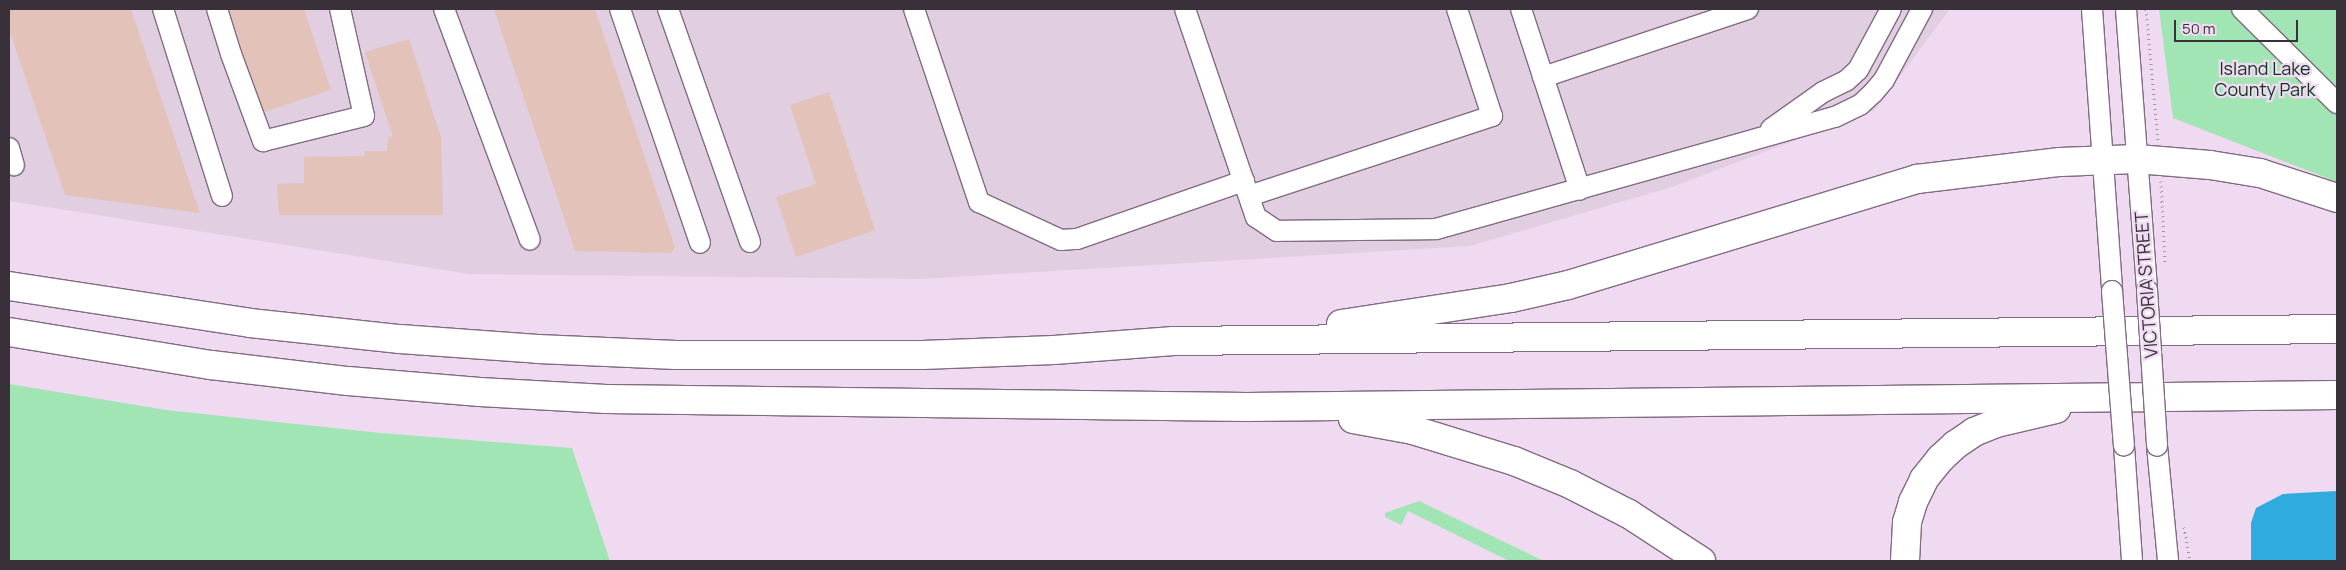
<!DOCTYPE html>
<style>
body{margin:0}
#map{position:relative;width:2346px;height:570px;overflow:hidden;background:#f0daf2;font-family:Manrope,sans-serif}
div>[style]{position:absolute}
.industrial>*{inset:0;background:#e1cfe1}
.green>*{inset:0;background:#a1e5b4}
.water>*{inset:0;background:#30abe0}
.building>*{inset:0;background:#e3c2b9}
.path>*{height:3px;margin-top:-1.5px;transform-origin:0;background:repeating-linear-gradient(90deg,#a392a4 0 1px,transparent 0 5px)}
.roads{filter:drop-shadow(1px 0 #806c82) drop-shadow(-1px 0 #806c82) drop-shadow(0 1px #806c82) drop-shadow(0 -1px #806c82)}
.minor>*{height:20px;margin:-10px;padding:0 10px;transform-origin:10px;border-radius:10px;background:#fff}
.highway>*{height:28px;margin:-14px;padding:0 14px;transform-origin:14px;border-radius:14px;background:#fff}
.bridges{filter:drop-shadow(1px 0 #806c82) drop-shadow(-1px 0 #806c82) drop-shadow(0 1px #806c82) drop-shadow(0 -1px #806c82)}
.minor-bridge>*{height:20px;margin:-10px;padding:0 10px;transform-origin:10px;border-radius:10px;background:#fff}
span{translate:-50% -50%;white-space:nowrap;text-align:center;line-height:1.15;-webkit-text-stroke:4.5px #f0daf2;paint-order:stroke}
.park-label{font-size:18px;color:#0d351c}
.street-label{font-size:18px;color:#393039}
.frame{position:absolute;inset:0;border:10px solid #393039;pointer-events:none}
.scale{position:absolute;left:2174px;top:20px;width:124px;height:22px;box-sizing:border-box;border:2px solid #393039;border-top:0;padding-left:6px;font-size:15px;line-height:18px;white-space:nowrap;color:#393039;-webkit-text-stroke:4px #f0daf2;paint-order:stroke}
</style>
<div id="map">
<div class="industrial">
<div style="clip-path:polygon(9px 9px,1950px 9px,1875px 110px,1672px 187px,1470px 246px,920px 279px,469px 274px,9px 201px)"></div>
</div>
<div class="green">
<div style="clip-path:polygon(2159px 9px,2337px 9px,2337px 182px,2173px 118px)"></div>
<div style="clip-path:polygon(9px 384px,166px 410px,381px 433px,572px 448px,610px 561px,9px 561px)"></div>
<div style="clip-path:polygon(1419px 501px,1544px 561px,1509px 561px,1408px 511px,1401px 525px,1385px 517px,1385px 513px)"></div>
</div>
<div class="water">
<div style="clip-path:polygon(2337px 491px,2337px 561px,2251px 561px,2251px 523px,2256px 508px,2283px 494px)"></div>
</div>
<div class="building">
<div style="clip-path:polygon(9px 9px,131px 9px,200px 213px,65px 195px,9px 29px)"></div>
<div style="clip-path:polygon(226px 9px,304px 9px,331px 90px,261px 113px)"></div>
<div style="clip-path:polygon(494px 9px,595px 9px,675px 247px,671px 253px,575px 251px)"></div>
<div style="clip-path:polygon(409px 39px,441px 137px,443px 215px,279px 215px,277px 184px,304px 183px,304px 157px,364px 156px,365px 151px,387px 151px,388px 136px,393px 137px,365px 52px)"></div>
<div style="clip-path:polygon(829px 92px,875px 230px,796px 257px,776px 197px,816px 184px,790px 105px)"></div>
</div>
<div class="path">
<div style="left:2146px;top:9px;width:132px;rotate:84.8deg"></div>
<div style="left:2161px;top:181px;width:81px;rotate:87.2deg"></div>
<div style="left:2184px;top:527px;width:35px;rotate:80deg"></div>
</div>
<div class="roads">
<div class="minor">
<div style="left:163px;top:9px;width:196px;rotate:72.5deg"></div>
<div style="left:217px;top:9px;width:47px;rotate:72.7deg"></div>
<div style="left:231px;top:54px;width:93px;rotate:69.8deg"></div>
<div style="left:263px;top:141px;width:104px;rotate:-13.9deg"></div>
<div style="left:364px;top:116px;width:110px;rotate:-102.6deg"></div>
<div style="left:444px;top:9px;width:246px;rotate:69.6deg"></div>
<div style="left:620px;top:9px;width:247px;rotate:71.1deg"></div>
<div style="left:668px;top:9px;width:247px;rotate:70.6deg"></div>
<div style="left:914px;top:9px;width:204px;rotate:71.4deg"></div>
<div style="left:979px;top:202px;width:90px;rotate:24.9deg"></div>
<div style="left:1061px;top:240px;width:16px;rotate:-4deg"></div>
<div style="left:1077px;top:239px;width:177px;rotate:-19.2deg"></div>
<div style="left:1185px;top:9px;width:220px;rotate:71.2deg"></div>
<div style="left:1256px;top:217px;width:25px;rotate:34deg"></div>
<div style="left:1277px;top:231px;width:159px;rotate:-0.7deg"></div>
<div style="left:1436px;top:229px;width:414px;rotate:-15.7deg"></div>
<div style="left:1835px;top:117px;width:28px;rotate:-26deg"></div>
<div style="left:1860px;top:105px;width:18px;rotate:-43deg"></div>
<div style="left:1873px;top:93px;width:17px;rotate:-50deg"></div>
<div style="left:1884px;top:80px;width:81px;rotate:-61.8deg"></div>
<div style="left:1521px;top:9px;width:190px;rotate:71.9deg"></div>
<div style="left:2092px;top:9px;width:283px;rotate:85.9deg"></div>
<div style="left:2126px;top:9px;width:282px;rotate:85.7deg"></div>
<div style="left:2242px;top:9px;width:134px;rotate:44.7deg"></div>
<div style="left:1543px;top:77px;width:216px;rotate:-18.4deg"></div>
<div style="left:1771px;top:129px;width:64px;rotate:-35.4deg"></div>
<div style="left:1823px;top:92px;width:25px;rotate:-26deg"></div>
<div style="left:1846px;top:81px;width:16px;rotate:-43deg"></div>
<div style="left:1858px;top:70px;width:69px;rotate:-61.6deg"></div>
<div style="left:9px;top:148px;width:18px;rotate:74deg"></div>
<div style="left:1249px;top:196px;width:256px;rotate:-18.2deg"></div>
<div style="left:1492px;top:116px;width:113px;rotate:-108.1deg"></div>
<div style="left:2124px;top:446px;width:115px;rotate:86deg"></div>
<div style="left:2157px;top:446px;width:116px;rotate:84.5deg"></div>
</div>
<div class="highway">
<div style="left:9px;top:286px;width:244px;rotate:8.7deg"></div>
<div style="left:250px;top:323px;width:151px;rotate:6.1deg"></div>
<div style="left:400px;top:339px;width:138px;rotate:4.1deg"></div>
<div style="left:538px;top:349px;width:138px;rotate:2.5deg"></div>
<div style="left:676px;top:355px;width:246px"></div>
<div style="left:922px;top:355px;width:132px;rotate:-2.2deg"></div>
<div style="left:1054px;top:350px;width:120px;rotate:-4.3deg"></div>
<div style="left:1174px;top:341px;width:1163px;rotate:-0.59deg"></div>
<div style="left:1341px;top:324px;width:172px;rotate:-8.7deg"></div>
<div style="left:1511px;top:298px;width:58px;rotate:-12.8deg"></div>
<div style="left:1568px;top:285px;width:365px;rotate:-16.9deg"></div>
<div style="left:1917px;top:179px;width:144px;rotate:-6.8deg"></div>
<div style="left:2060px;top:162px;width:77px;rotate:-2.2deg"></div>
<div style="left:2137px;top:159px;width:73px;rotate:4.7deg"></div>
<div style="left:2210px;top:165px;width:51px;rotate:9.1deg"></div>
<div style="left:2260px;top:173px;width:81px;rotate:18deg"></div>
<div style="left:9px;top:332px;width:205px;rotate:9.3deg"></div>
<div style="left:211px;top:365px;width:138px;rotate:6.7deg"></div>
<div style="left:348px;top:381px;width:132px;rotate:4.8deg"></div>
<div style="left:480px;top:392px;width:126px;rotate:3.2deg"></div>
<div style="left:606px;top:399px;width:641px;rotate:0.72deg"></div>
<div style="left:1247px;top:407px;width:1090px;rotate:-0.63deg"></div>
<div style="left:1353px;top:419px;width:61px;rotate:10.4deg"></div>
<div style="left:1413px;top:430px;width:106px;rotate:17.1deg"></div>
<div style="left:1514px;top:461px;width:61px;rotate:22.3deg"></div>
<div style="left:1570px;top:484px;width:66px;rotate:27deg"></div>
<div style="left:1629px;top:514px;width:86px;rotate:33.1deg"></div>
<div style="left:1905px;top:561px;width:39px;rotate:-87deg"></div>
<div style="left:1907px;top:522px;width:21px;rotate:-73deg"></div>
<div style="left:1913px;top:502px;width:25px;rotate:-64deg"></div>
<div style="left:1924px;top:479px;width:26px;rotate:-51deg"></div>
<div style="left:1940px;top:459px;width:21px;rotate:-43deg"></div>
<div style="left:1955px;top:445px;width:23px;rotate:-34deg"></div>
<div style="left:1974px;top:432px;width:24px;rotate:-22deg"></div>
<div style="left:1996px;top:423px;width:62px;rotate:-13.1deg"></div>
</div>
</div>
<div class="bridges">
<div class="minor-bridge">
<div style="left:2147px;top:290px;width:156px;rotate:86.3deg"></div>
<div style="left:2112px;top:291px;width:155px;rotate:85.6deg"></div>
</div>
</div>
<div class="park-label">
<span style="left:2265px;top:79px">Island Lake<br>County Park</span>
</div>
<div class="street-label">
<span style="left:2146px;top:285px;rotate:-94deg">VICTORIA STREET</span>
</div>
<div class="frame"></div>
<div class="scale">50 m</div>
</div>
